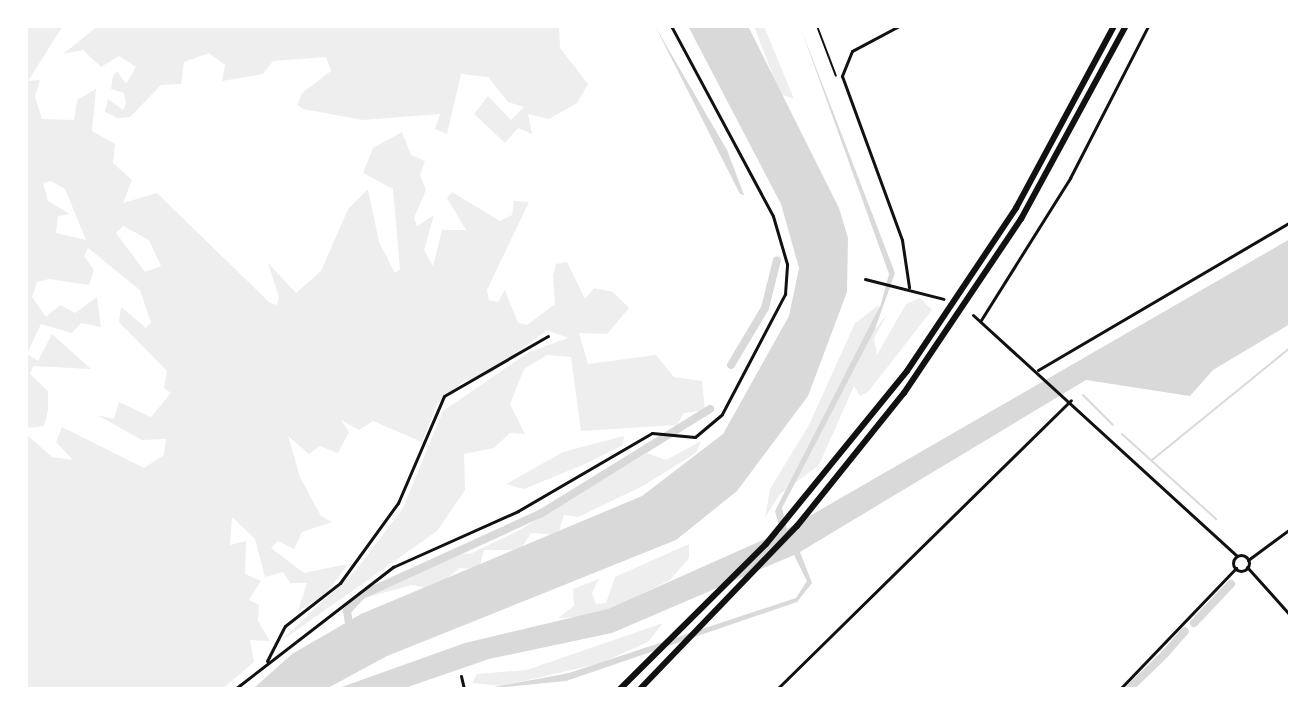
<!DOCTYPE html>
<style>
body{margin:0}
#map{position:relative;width:1316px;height:715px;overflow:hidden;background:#fff;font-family:"DejaVu Sans",sans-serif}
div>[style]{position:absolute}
.green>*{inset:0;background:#eee}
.water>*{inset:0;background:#d9d9d9}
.stream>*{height:2px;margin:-1px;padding:0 1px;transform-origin:1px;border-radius:1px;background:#d9d9d9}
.canal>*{height:8px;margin:-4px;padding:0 4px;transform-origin:4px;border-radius:4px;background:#d9d9d9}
.path>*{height:2px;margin:-1px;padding:0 1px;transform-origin:1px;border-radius:1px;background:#111}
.minor>*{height:3px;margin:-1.5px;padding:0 1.5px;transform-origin:1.5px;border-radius:1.5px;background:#111}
.minor>.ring{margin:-1.5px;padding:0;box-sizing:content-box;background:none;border:3px solid #111;border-radius:50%}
.motorway>*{height:6px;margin:-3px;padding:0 3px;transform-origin:3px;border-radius:3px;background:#111}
span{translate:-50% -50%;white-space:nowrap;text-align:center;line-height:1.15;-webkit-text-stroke:8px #fff;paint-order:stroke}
.frame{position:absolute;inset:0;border:28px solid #fff;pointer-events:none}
</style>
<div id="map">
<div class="green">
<div style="clip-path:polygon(evenodd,26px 26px,63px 26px,28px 81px,40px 80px,35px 97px,42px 119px,74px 120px,77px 100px,96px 89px,92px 131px,115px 144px,113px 163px,132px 180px,123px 203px,157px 193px,270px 303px,277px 305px,279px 297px,268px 263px,296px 293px,321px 271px,348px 209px,368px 189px,379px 242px,395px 273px,400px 269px,393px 189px,363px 173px,373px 148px,402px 132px,411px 155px,425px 161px,420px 175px,426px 190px,414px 218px,417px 226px,434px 215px,424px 250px,433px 266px,442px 230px,466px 230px,447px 198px,452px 192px,500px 221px,512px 215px,514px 201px,529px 202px,487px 290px,489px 300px,498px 302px,505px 290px,518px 323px,527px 325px,555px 304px,553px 275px,556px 264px,567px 262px,585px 299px,594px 288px,613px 292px,629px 308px,607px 334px,579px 333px,588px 364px,656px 355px,674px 377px,702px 381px,705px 410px,684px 413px,677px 425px,581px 431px,571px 357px,547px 355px,524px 369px,510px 404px,525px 434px,510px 433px,494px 448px,464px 454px,465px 490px,437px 531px,277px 644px,357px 569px,403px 508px,443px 411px,529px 352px,568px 338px,547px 330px,491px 373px,464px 381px,437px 404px,422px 442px,373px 421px,359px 430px,341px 420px,349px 432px,338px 453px,320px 446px,309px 454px,288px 436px,300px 477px,321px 516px,332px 522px,302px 532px,294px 549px,278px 541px,271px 548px,304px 573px,348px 564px,324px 596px,298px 611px,307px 583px,290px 583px,283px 572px,265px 577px,255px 539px,232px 517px,230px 545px,246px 541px,245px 574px,261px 581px,249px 600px,259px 605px,258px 621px,270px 641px,250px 640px,254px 662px,222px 689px,26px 689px,26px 434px,52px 457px,73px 460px,56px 442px,62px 427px,144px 468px,164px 455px,166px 439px,142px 440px,97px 415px,114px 419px,119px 402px,151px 417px,171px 393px,164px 388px,167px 371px,119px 322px,121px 307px,146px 328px,151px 323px,140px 290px,88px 248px,84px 256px,94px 270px,89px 285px,49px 279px,37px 282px,32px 297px,46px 317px,60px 305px,75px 313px,97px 297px,101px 327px,81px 323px,72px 333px,41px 324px,27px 354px,38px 361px,52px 334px,91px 369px,33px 366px,30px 374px,48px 391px,48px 411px,44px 426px,26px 428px,26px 26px,51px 181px,65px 189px,86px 240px,56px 233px,58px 216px,70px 214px,48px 201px,43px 183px,51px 181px,26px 26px,123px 226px,149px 240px,161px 266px,145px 272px,116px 233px,123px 226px)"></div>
<div style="clip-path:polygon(98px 26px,559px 26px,560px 48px,588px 84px,577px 103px,549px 119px,528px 114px,532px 134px,518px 128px,505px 143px,474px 114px,488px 96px,511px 120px,524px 107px,508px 102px,488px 77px,461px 74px,447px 134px,435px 129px,440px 114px,363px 120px,303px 109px,297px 105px,302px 93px,331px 71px,326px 57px,273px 61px,263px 74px,222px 81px,225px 65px,209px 53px,184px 62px,181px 84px,161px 85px,130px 117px,118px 118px,105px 112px,108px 99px,123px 110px,126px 103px,124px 93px,111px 89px,113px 76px,117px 71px,126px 84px,136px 67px,119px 56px,101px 67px,83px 50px,63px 54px)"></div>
<div style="clip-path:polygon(754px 26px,764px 26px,794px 99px,780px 94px)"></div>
<div style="clip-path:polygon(920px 298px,932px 310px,868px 392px,860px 396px,854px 386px,819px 465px,779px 495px,765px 518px,770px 489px,809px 425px,855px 323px,879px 305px,872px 333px,887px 315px,874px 338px,877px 355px,906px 304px)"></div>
<div style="clip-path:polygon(624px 436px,623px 445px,585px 464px,524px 489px,506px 484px,563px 452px)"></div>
<div style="clip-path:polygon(701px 441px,696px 453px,643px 486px,578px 517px,564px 515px,558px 535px,531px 533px,520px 550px,484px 550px,479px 569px,460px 568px,433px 589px,412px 585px,368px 597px,454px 553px,470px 554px,518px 531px,647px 453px,666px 460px)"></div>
<div style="clip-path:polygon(689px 544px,689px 558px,670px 580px,597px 616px,558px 618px,574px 606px,573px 589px,599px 579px,592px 593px,596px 604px,606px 603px,615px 577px)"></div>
<div style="clip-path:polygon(663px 623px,648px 642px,601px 663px,503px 686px,472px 683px,477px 674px,527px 670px)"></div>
</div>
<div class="water">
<div style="clip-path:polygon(655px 26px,727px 150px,744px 195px,740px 194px)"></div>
<div style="clip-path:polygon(688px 26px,748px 26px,839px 208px,848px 238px,847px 292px,808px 396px,737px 491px,676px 540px,387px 656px,326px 689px,253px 689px,292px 654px,361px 614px,642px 496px,723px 434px,789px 316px,799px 268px,781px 204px)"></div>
<div style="clip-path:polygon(800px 26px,895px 273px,875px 329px,782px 508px,787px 529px,1290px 239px,1290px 324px,1213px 370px,1190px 396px,1086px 380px,800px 552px,812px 583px,797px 602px,566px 681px,484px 689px,569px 673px,796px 598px,807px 581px,794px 555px,612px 633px,489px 659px,402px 689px,336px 689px,465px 643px,608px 609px,781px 532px,775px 511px,881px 304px,889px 274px)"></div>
</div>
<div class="stream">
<div style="left:1083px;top:395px;width:42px;rotate:45deg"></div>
<div style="left:1122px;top:434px;width:127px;rotate:42.1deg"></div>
<div style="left:1152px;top:460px;width:178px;rotate:-39.1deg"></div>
</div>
<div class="canal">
<div style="left:731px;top:365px;width:66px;rotate:-59.2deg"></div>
<div style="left:765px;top:308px;width:49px;rotate:-76deg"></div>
<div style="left:1194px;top:623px;width:54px;rotate:-46.5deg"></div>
<div style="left:350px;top:630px;width:19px;rotate:-99deg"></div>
<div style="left:347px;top:611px;width:22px;rotate:-47deg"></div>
<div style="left:362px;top:595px;width:196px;rotate:-24.5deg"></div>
<div style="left:540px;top:514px;width:200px;rotate:-31.7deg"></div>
<div style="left:1165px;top:654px;width:30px;rotate:-49deg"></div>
<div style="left:1129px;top:689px;width:46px;rotate:-44.1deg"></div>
</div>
<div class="path">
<div style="left:817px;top:26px;width:53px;rotate:69.2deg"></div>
</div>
<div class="minor">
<div style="left:899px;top:26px;width:53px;rotate:152deg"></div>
<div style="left:852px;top:51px;width:27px;rotate:112deg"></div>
<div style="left:842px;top:76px;width:175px;rotate:69.9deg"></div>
<div style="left:902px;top:240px;width:48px;rotate:81.5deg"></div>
<div style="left:865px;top:279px;width:81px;rotate:14.2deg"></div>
<div style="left:973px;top:315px;width:357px;rotate:42.4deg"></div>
<div style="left:981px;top:320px;width:168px;rotate:-57.9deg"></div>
<div style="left:1070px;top:178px;width:171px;rotate:-62.8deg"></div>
<div style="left:1038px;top:370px;width:292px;rotate:-30.4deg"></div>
<div class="ring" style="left:1233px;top:555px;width:13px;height:13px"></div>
<div style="left:1248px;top:560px;width:52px;rotate:-36.4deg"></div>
<div style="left:1247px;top:567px;width:64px;rotate:48.1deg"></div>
<div style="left:267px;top:661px;width:39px;rotate:-63deg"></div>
<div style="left:285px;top:626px;width:70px;rotate:-38deg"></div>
<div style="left:340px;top:583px;width:99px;rotate:-54.1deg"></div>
<div style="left:398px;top:503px;width:116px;rotate:-66.7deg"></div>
<div style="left:444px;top:396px;width:120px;rotate:-30deg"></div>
<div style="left:461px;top:676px;width:13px;rotate:77deg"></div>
<div style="left:235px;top:689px;width:200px;rotate:-37.7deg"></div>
<div style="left:393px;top:567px;width:137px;rotate:-24.1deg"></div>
<div style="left:518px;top:511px;width:155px;rotate:-30.2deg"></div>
<div style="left:652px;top:433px;width:43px;rotate:5.3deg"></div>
<div style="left:695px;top:437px;width:35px;rotate:-40deg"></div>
<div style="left:722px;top:414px;width:136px;rotate:-62.3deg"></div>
<div style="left:785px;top:294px;width:30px;rotate:-86deg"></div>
<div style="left:787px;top:264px;width:50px;rotate:-106.3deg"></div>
<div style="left:773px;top:216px;width:216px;rotate:-118.2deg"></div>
<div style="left:777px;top:689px;width:412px;rotate:-44.5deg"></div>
<div style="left:1120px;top:689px;width:168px;rotate:-46.2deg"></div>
</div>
<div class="motorway">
<div style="left:620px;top:689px;width:206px;rotate:-44.8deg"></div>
<div style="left:766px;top:544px;width:223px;rotate:-50.8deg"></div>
<div style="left:907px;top:371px;width:196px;rotate:-56.2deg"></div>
<div style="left:1016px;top:208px;width:207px;rotate:-61.7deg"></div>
<div style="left:640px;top:689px;width:226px;rotate:-46.1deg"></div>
<div style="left:797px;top:526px;width:171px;rotate:-51.2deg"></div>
<div style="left:904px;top:393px;width:210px;rotate:-56.1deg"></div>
<div style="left:1021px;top:219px;width:220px;rotate:-61.5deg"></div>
</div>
<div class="frame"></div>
</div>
